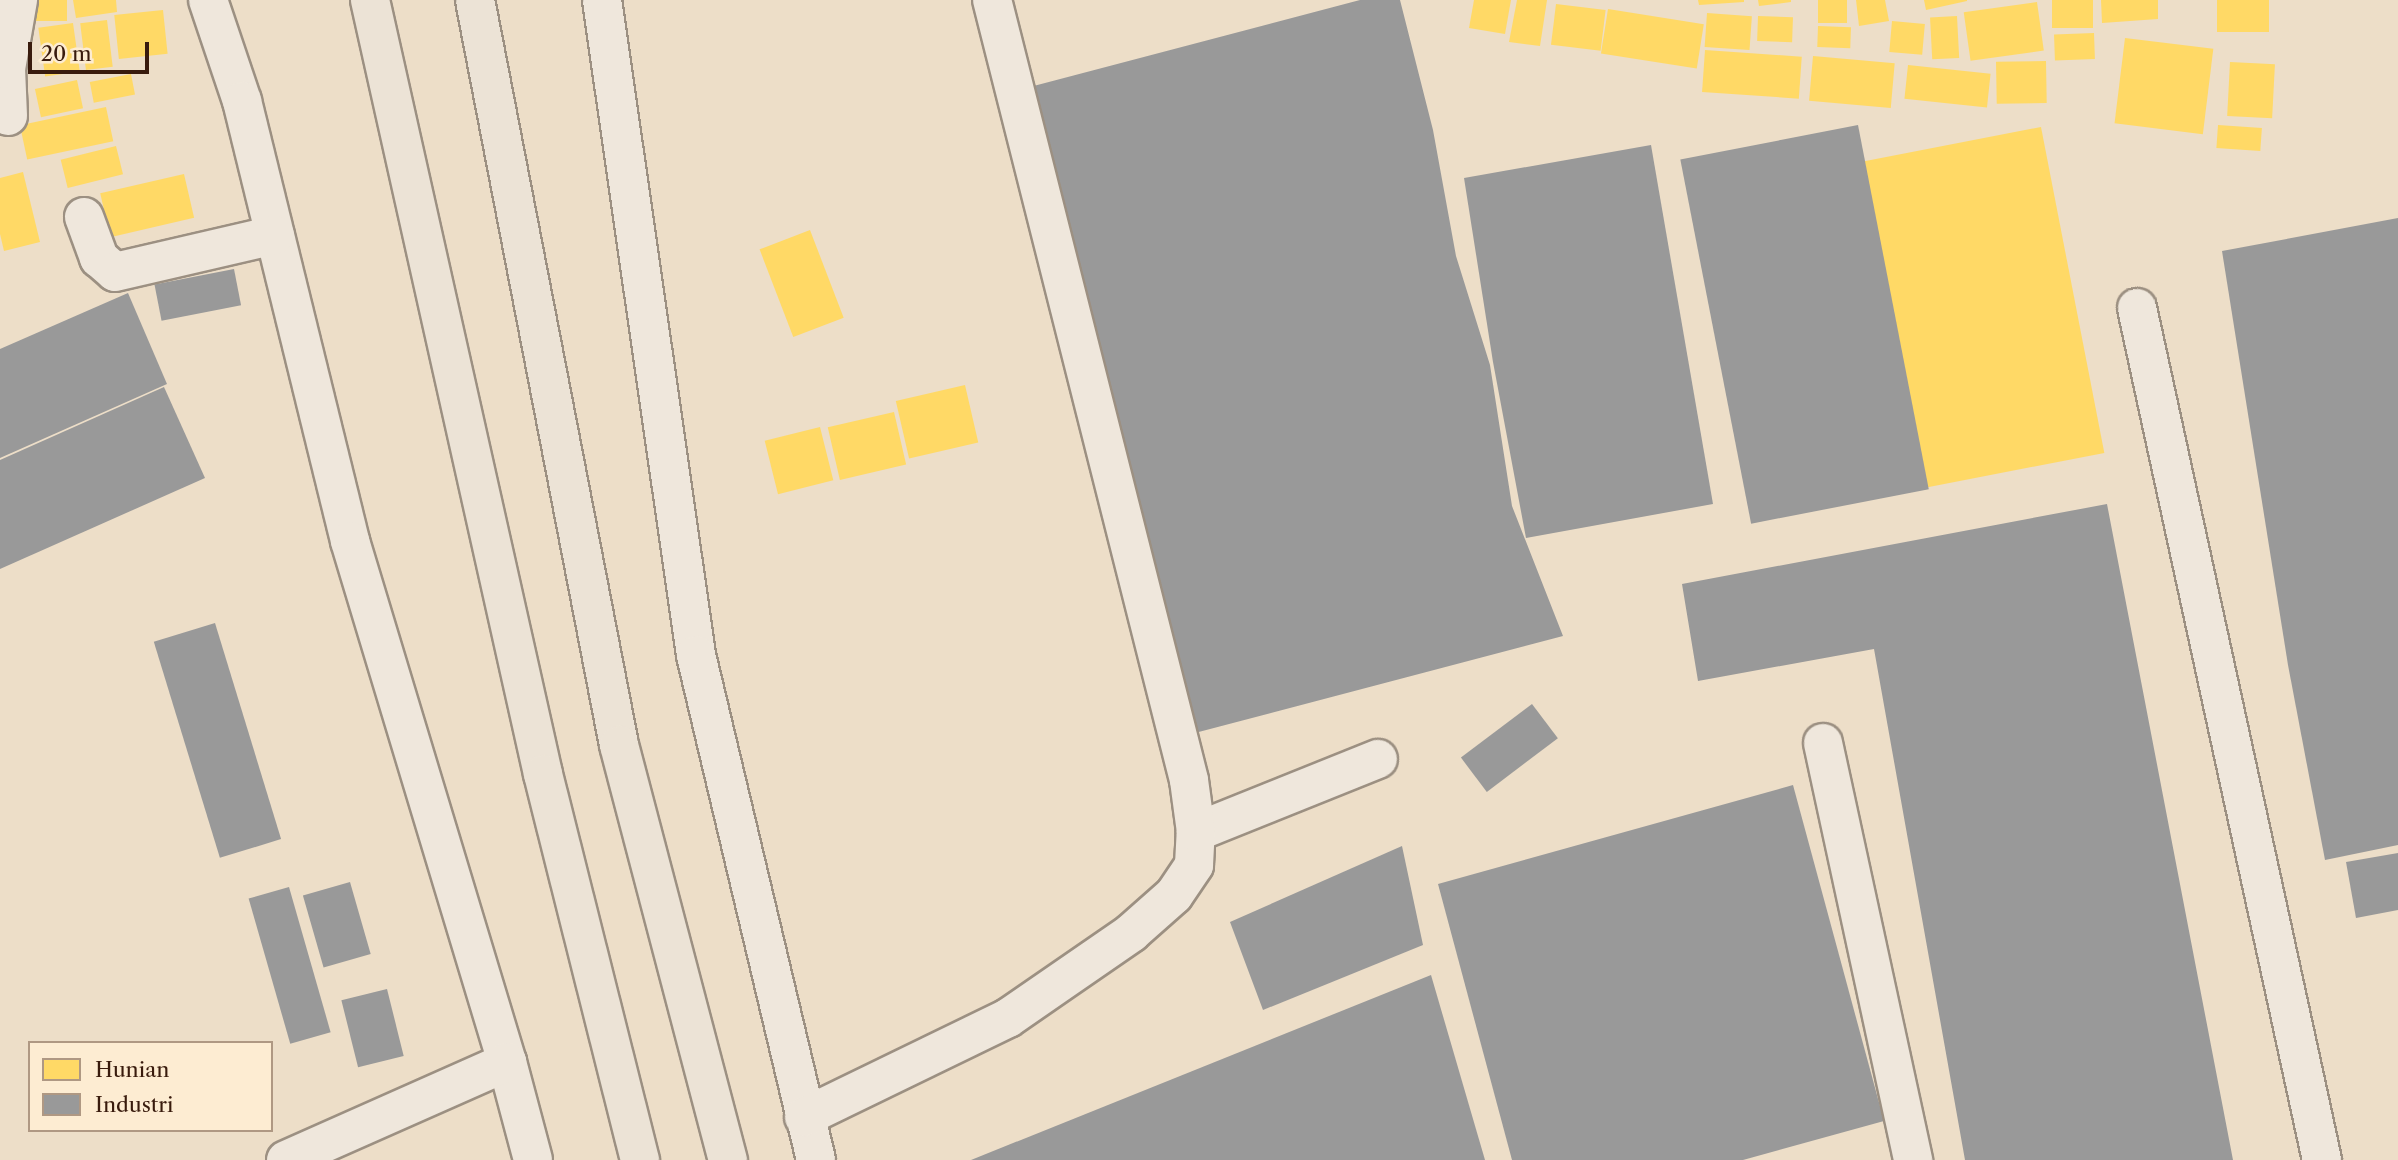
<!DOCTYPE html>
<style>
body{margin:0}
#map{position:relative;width:2398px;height:1160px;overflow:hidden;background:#eddec8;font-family:"Libre Caslon Text",serif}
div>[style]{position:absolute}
.homes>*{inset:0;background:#ffd966;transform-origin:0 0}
.industry>*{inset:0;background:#999;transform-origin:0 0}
.roads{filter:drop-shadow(2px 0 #9c9082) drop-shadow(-2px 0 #9c9082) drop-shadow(0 2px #9c9082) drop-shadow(0 -2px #9c9082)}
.minor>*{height:38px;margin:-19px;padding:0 19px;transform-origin:19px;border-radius:19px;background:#efe7dc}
.highway>*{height:38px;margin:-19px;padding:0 19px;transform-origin:19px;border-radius:19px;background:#ece3d6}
span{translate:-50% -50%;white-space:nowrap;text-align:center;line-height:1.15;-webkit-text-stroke:7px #fdecd2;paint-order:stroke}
.legend{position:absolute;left:28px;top:1041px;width:245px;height:91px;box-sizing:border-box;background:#fdecd2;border:2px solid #af9883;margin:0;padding:9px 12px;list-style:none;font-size:21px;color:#391b0d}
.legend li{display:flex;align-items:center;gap:14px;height:35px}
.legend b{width:35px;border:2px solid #af9883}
.scale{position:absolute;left:28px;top:42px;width:121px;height:32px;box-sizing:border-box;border:4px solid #391b0d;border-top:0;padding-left:9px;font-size:21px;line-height:24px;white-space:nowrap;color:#391b0d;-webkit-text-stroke:5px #fdecd2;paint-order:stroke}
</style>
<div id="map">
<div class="homes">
<div style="left:33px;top:0;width:34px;height:21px"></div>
<div style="clip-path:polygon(73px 0,116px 0,117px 12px,76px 18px)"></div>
<div style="clip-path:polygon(1474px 0,1511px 0,1505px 34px,1469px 28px)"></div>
<div style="clip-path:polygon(1517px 0,1547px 0,1540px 46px,1509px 42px)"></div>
<div style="clip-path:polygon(1698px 0,1744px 0,1744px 2px,1699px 5px)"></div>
<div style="clip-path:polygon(1758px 0,1791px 0,1791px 2px,1759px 6px)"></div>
<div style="left:1818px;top:0;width:29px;height:23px"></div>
<div style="clip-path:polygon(1856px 0,1885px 0,1889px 21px,1859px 26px)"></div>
<div style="clip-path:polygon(1924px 0,1967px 0,1967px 1px,1926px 10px)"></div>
<div style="left:2052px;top:0;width:41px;height:28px"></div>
<div style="clip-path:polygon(2101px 0,2158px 0,2158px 19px,2102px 23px)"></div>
<div style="left:2217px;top:0;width:52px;height:32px"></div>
<div style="left:2037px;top:2px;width:49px;height:74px;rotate:82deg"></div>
<div style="left:1556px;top:4px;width:50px;height:41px;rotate:7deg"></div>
<div style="left:1608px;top:9px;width:97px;height:45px;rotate:9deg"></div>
<div style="left:163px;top:10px;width:44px;height:49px;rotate:84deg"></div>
<div style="left:1707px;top:13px;width:45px;height:34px;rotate:4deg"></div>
<div style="left:1758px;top:16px;width:35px;height:25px;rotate:2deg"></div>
<div style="left:1957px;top:16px;width:42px;height:27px;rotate:87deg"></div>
<div style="left:107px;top:20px;width:47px;height:27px;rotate:83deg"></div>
<div style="left:1892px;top:21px;width:33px;height:31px;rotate:5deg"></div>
<div style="left:73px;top:23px;width:49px;height:35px;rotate:82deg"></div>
<div style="left:1818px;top:26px;width:33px;height:21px;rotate:2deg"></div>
<div style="left:2094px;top:33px;width:26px;height:40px;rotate:88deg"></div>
<div style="left:2125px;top:38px;width:89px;height:86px;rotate:7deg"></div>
<div style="left:1705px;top:50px;width:97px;height:42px;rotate:4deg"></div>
<div style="left:1813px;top:56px;width:82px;height:45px;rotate:5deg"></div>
<div style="left:2046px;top:61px;width:42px;height:50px;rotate:89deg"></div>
<div style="left:2230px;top:62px;width:45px;height:54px;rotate:3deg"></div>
<div style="left:1908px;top:65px;width:83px;height:34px;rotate:6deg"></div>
<div style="left:131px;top:74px;width:21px;height:42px;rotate:79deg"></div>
<div style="left:77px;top:80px;width:29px;height:43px;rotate:78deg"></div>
<div style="left:106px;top:107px;width:35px;height:88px;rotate:78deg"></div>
<div style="left:2218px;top:125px;width:44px;height:23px;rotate:4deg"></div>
<div style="left:2041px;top:127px;width:332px;height:180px;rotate:79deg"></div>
<div style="left:116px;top:146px;width:29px;height:57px;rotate:76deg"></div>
<div style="clip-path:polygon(23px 172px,40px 242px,4px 251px,0 234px,0 178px)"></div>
<div style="left:184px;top:174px;width:45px;height:86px;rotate:77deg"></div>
<div style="left:810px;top:230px;width:94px;height:54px;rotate:69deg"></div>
<div style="left:965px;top:385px;width:59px;height:71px;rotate:77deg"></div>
<div style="left:894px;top:412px;width:54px;height:68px;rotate:77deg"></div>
<div style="left:820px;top:427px;width:55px;height:57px;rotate:76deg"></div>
</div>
<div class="industry">
<div style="clip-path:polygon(1360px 0,1400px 0,1433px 130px,1456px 256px,1490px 365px,1512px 506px,1563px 636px,1191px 734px,1121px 460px,1103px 354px,1062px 228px,1026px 88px)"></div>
<div style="left:1858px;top:125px;width:371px;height:181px;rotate:79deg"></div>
<div style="clip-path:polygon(1651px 145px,1713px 504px,1526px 538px,1493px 362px,1464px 178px)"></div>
<div style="clip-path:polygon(2398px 218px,2398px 845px,2325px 860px,2288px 665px,2222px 251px)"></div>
<div style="left:234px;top:269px;width:37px;height:81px;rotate:79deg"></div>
<div style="clip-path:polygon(128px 293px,167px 384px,0 458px,0 349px)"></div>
<div style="clip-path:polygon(164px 387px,205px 478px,0 569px,0 460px)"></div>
<div style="clip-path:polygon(2107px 504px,2233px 1160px,1965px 1160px,1874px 649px,1698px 681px,1682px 584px)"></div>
<div style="left:215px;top:623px;width:226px;height:64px;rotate:73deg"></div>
<div style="left:1532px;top:704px;width:43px;height:89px;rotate:53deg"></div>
<div style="clip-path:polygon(1793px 785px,1884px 1121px,1743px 1160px,1512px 1160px,1438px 884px)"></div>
<div style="clip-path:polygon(1402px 846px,1423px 945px,1263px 1010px,1230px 922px)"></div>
<div style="clip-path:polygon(2398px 853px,2398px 910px,2356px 918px,2346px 862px)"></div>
<div style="left:350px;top:882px;width:75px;height:49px;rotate:74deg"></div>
<div style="left:289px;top:887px;width:151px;height:42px;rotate:74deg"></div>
<div style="clip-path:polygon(1431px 975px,1485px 1160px,971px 1160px)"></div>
<div style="left:387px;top:989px;width:69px;height:47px;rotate:76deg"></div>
</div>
<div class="roads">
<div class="minor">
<div style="left:208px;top:0;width:107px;rotate:71.4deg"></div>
<div style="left:242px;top:101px;width:453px;rotate:76.2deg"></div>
<div style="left:350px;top:541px;width:544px;rotate:73.23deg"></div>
<div style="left:507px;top:1062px;width:101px;rotate:75.1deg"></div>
<div style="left:602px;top:0;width:662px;rotate:81.83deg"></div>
<div style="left:696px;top:655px;width:519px;rotate:76.63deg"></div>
<div style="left:8px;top:116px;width:47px;rotate:-92.4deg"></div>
<div style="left:6px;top:69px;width:70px;rotate:-80.1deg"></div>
<div style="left:84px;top:217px;width:44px;rotate:69.9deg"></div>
<div style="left:99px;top:258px;width:21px;rotate:41deg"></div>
<div style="left:115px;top:272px;width:164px;rotate:-13deg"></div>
<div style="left:2137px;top:308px;width:872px;rotate:77.75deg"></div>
<div style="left:1823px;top:743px;width:427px;rotate:77.8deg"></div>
<div style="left:1196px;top:832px;width:196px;rotate:-21.9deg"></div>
<div style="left:804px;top:1117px;width:227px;rotate:-25.9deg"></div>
<div style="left:1008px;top:1018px;width:150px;rotate:-34.6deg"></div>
<div style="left:1131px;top:933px;width:57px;rotate:-41.5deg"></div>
<div style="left:1174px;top:895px;width:36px;rotate:-56deg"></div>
<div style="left:1194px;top:865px;width:33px;rotate:-87deg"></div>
<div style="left:1196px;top:832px;width:52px;rotate:-97.7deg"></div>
<div style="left:1189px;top:780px;width:804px;rotate:-104.17deg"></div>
<div style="left:286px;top:1160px;width:242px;rotate:-23.9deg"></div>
</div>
<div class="highway">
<div style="left:370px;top:0;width:793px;rotate:77.4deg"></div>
<div style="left:543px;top:774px;width:398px;rotate:75.9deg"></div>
<div style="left:475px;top:0;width:759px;rotate:79.06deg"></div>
<div style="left:619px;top:745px;width:429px;rotate:75.3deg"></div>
</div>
</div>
<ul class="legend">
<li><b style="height:19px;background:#ffd966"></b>Hunian</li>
<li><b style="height:19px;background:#999"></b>Industri</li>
</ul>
<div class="scale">20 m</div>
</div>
